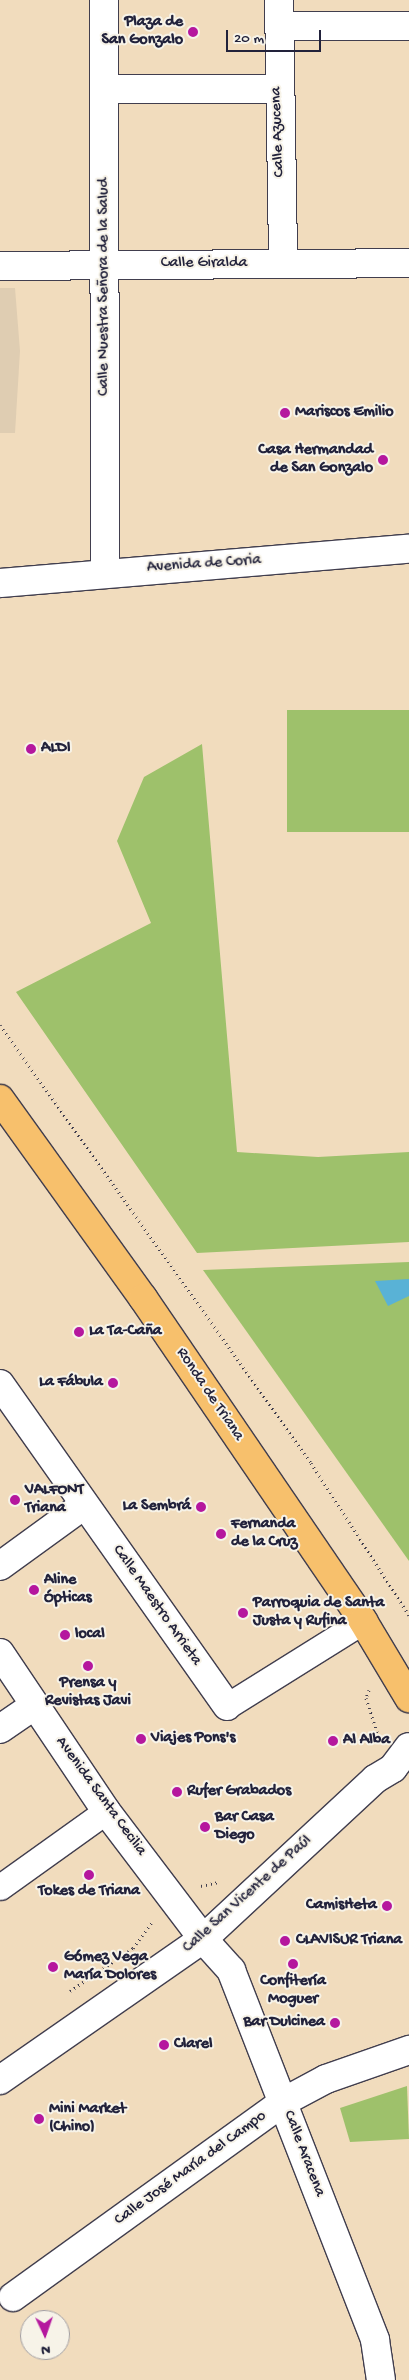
<!DOCTYPE html>
<meta charset="utf-8">
<style>
body{margin:0}
#map{position:relative;width:409px;height:2380px;overflow:hidden;background:#f1dcbd;font-family:"Gochi Hand",sans-serif}
div>[style]{position:absolute}
.built>*{inset:0;background:#dfcdb2}
.green>*{inset:0;background:#9ec16b;transform-origin:0 0}
.water>*{inset:0;background:#59b2d6}
.path>*{height:3px;margin-top:-1.5px;transform-origin:0;background:repeating-linear-gradient(90deg,#413e4e 0 1px,transparent 0 5px)}
.roads{filter:drop-shadow(1px 0 #413e4e) drop-shadow(-1px 0 #413e4e) drop-shadow(0 1px #413e4e) drop-shadow(0 -1px #413e4e)}
.pedestrian>*{height:25px;margin:-12.5px;padding:0 12.5px;transform-origin:12.5px;border-radius:12.5px;background:#fff}
.minor>*{height:28px;margin:-14px;padding:0 14px;transform-origin:14px;border-radius:14px;background:#fff}
.tertiary>*{height:28px;margin:-14px;padding:0 14px;transform-origin:14px;border-radius:14px;background:#fff}
.primary>*{height:28px;margin:-14px;padding:0 14px;transform-origin:14px;border-radius:14px;background:#f7c06c}
.dots>*{width:14px;height:14px;translate:-50% -50%;box-sizing:border-box;border:2px solid #f7f3e8;border-radius:50%}
span{translate:-50% -50%;white-space:nowrap;text-align:center;line-height:1.15;-webkit-text-stroke:4px #f7f3e8;paint-order:stroke}
.poi-label{font-size:16px;color:#22223b;font-weight:700}
.right{translate:-100% -50%;text-align:right}
.left{translate:0 -50%;text-align:left}
.street-label{font-size:16px;color:#22223b}
.north{position:absolute;left:20px;top:2310px;width:50px;height:50px;box-sizing:border-box;background:#f7f3e8;border:1px solid #a29fa3;border-radius:50%;rotate:177deg;font-size:14px;font-weight:700;line-height:20px;text-align:center;color:#22223b}
.north::after{content:'';display:block;margin:auto;width:18px;height:22px;background:#b5179e;clip-path:polygon(50% 0,100% 100%,50% 72%,0 100%)}
.scale{position:absolute;left:226px;top:30px;width:95px;height:22px;box-sizing:border-box;border:2px solid #22223b;border-top:0;padding-left:6px;font-size:15px;line-height:18px;white-space:nowrap;color:#22223b;-webkit-text-stroke:4px #f7f3e8;paint-order:stroke}
</style>
<div id="map">
<div class="built">
<div style="clip-path:polygon(0 288px,15px 288px,20px 351px,15px 433px,0 433px)"></div>
</div>
<div class="green">
<div style="left:409px;top:710px;width:122px;height:122px;rotate:90deg"></div>
<div style="clip-path:polygon(202px 744px,237px 1152px,318px 1157px,409px 1152px,409px 1242px,197px 1253px,16px 992px,151px 923px,117px 841px,144px 777px)"></div>
<div style="clip-path:polygon(409px 1262px,409px 1561px,203px 1270px)"></div>
<div style="clip-path:polygon(407px 2086px,409px 2139px,350px 2142px,340px 2108px)"></div>
</div>
<div class="water">
<div style="clip-path:polygon(409px 1279px,409px 1296px,388px 1306px,375px 1281px)"></div>
</div>
<div class="path">
<div style="left:0;top:1025px;width:537px;rotate:54.62deg"></div>
<div style="left:311px;top:1463px;width:181px;rotate:57.2deg"></div>
<div style="left:369px;top:1690px;width:9px;rotate:111deg"></div>
<div style="left:366px;top:1698px;width:40px;rotate:72deg"></div>
<div style="left:201px;top:1886px;width:18px;rotate:-13deg"></div>
<div style="left:70px;top:1991px;width:76px;rotate:-34.3deg"></div>
<div style="left:133px;top:1948px;width:32px;rotate:-54deg"></div>
</div>
<div class="roads">
<div class="pedestrian">
<div style="left:227px;top:1706px;width:160px;rotate:-32deg"></div>
<div style="left:0;top:1887px;width:130px;rotate:-35.6deg"></div>
</div>
<div class="minor">
<div style="left:104px;top:0;width:573px;rotate:89.9deg"></div>
<div style="left:279px;top:0;width:264px;rotate:89.1deg"></div>
<div style="left:280px;top:26px;width:129px"></div>
<div style="left:104px;top:89px;width:173px"></div>
<div style="left:0;top:266px;width:409px;rotate:-0.4deg"></div>
<div style="left:0;top:583px;width:410px;rotate:-4.8deg"></div>
<div style="left:0;top:1384px;width:394px;rotate:54.8deg"></div>
<div style="left:0;top:1566px;width:104px;rotate:-36deg"></div>
<div style="left:0;top:1729px;width:42px;rotate:-34.4deg"></div>
<div style="left:203px;top:1939px;width:42px;rotate:47.9deg"></div>
<div style="left:231px;top:1970px;width:397px;rotate:68.7deg"></div>
<div style="left:375px;top:2340px;width:40px;rotate:81.5deg"></div>
<div style="left:0;top:2080px;width:247px;rotate:-34.8deg"></div>
<div style="left:203px;top:1939px;width:235px;rotate:-42.9deg"></div>
<div style="left:375px;top:1779px;width:21px;rotate:-31deg"></div>
<div style="left:393px;top:1768px;width:26px;rotate:-53deg"></div>
<div style="left:13px;top:2297px;width:333px;rotate:-35.8deg"></div>
<div style="left:283px;top:2102px;width:49px;rotate:-28.1deg"></div>
<div style="left:326px;top:2079px;width:88px;rotate:-19.3deg"></div>
</div>
<div class="tertiary">
<div style="left:0;top:1653px;width:190px;rotate:56.1deg"></div>
<div style="left:106px;top:1811px;width:161px;rotate:52.8deg"></div>
</div>
<div class="primary">
<div style="left:0;top:1099px;width:245px;rotate:54.3deg"></div>
<div style="left:143px;top:1298px;width:391px;rotate:55.7deg"></div>
<div style="left:363px;top:1621px;width:90px;rotate:59.1deg"></div>
</div>
</div>
<div class="dots">
<div style="left:193px;top:32px;background:#b5179e"></div>
<div style="left:285px;top:413px;background:#b5179e"></div>
<div style="left:383px;top:460px;background:#b5179e"></div>
<div style="left:31px;top:749px;background:#b5179e"></div>
<div style="left:79px;top:1332px;background:#b5179e"></div>
<div style="left:113px;top:1383px;background:#b5179e"></div>
<div style="left:15px;top:1500px;background:#b5179e"></div>
<div style="left:201px;top:1507px;background:#b5179e"></div>
<div style="left:221px;top:1534px;background:#b5179e"></div>
<div style="left:34px;top:1590px;background:#b5179e"></div>
<div style="left:243px;top:1613px;background:#b5179e"></div>
<div style="left:65px;top:1635px;background:#b5179e"></div>
<div style="left:88px;top:1666px;background:#b5179e"></div>
<div style="left:141px;top:1739px;background:#b5179e"></div>
<div style="left:333px;top:1741px;background:#b5179e"></div>
<div style="left:177px;top:1792px;background:#b5179e"></div>
<div style="left:205px;top:1827px;background:#b5179e"></div>
<div style="left:89px;top:1875px;background:#b5179e"></div>
<div style="left:387px;top:1906px;background:#b5179e"></div>
<div style="left:285px;top:1941px;background:#b5179e"></div>
<div style="left:293px;top:1964px;background:#b5179e"></div>
<div style="left:53px;top:1967px;background:#b5179e"></div>
<div style="left:335px;top:2023px;background:#b5179e"></div>
<div style="left:164px;top:2045px;background:#b5179e"></div>
<div style="left:39px;top:2119px;background:#b5179e"></div>
</div>
<div class="poi-label">
<span class="right" style="left:183px;top:32px">Plaza de<br>San Gonzalo</span>
<span class="left" style="left:295px;top:413px">Mariscos Emilio</span>
<span class="right" style="left:373px;top:460px">Casa Hermandad<br>de San Gonzalo</span>
<span class="left" style="left:41px;top:749px">ALDI</span>
<span class="left" style="left:89px;top:1332px">La Ta-Caña</span>
<span class="right" style="left:103px;top:1383px">La Fábula</span>
<span class="left" style="left:25px;top:1500px">VALFONT<br>Triana</span>
<span class="right" style="left:191px;top:1507px">La Sembrá</span>
<span class="left" style="left:231px;top:1534px">Fernanda<br>de la Cruz</span>
<span class="left" style="left:44px;top:1590px">Aline<br>Ópticas</span>
<span class="left" style="left:253px;top:1613px">Parroquia de Santa<br>Justa y Rufina</span>
<span class="left" style="left:75px;top:1635px">local</span>
<span style="left:88px;top:1693px">Prensa y<br>Revistas Javi</span>
<span class="left" style="left:151px;top:1739px">Viajes Pons's</span>
<span class="left" style="left:343px;top:1741px">Al Alba</span>
<span class="left" style="left:187px;top:1792px">Rufer Grabados</span>
<span class="left" style="left:215px;top:1827px">Bar Casa<br>Diego</span>
<span style="left:89px;top:1892px">Tokes de Triana</span>
<span class="right" style="left:377px;top:1906px">CamisHeta</span>
<span class="left" style="left:296px;top:1941px">CLAVISUR Triana</span>
<span class="left" style="left:64px;top:1967px">Gómez Vega<br>María Dolores</span>
<span style="left:293px;top:1991px">Confitería<br>Moguer</span>
<span class="right" style="left:325px;top:2023px">Bar Dulcinea</span>
<span class="left" style="left:174px;top:2045px">Clarel</span>
<span class="left" style="left:49px;top:2119px">Mini Market<br>(Chino)</span>
</div>
<div class="street-label">
<span style="left:279px;top:132px;rotate:-92deg">Calle Azucena</span>
<span style="left:204px;top:264px">Calle Giralda</span>
<span style="left:105px;top:287px;rotate:-90deg">Calle Nuestra Señora de la Salud</span>
<span style="left:204px;top:565px;rotate:-4deg">Avenida de Coria</span>
<span style="left:209px;top:1395px;rotate:56deg">Ronda de Triana</span>
<span style="left:156px;top:1606px;rotate:55deg">Calle Maestro Arrieta</span>
<span style="left:100px;top:1797px;rotate:54deg">Avenida Santa Cecilia</span>
<span style="left:248px;top:1895px;rotate:-42deg">Calle San Vicente de Paúl</span>
<span style="left:303px;top:2154px;rotate:69deg">Calle Aracena</span>
<span style="left:191px;top:2169px;rotate:-36deg">Calle José María del Campo</span>
</div>
<div class="north">N</div>
<div class="scale">20 m</div>
</div>
